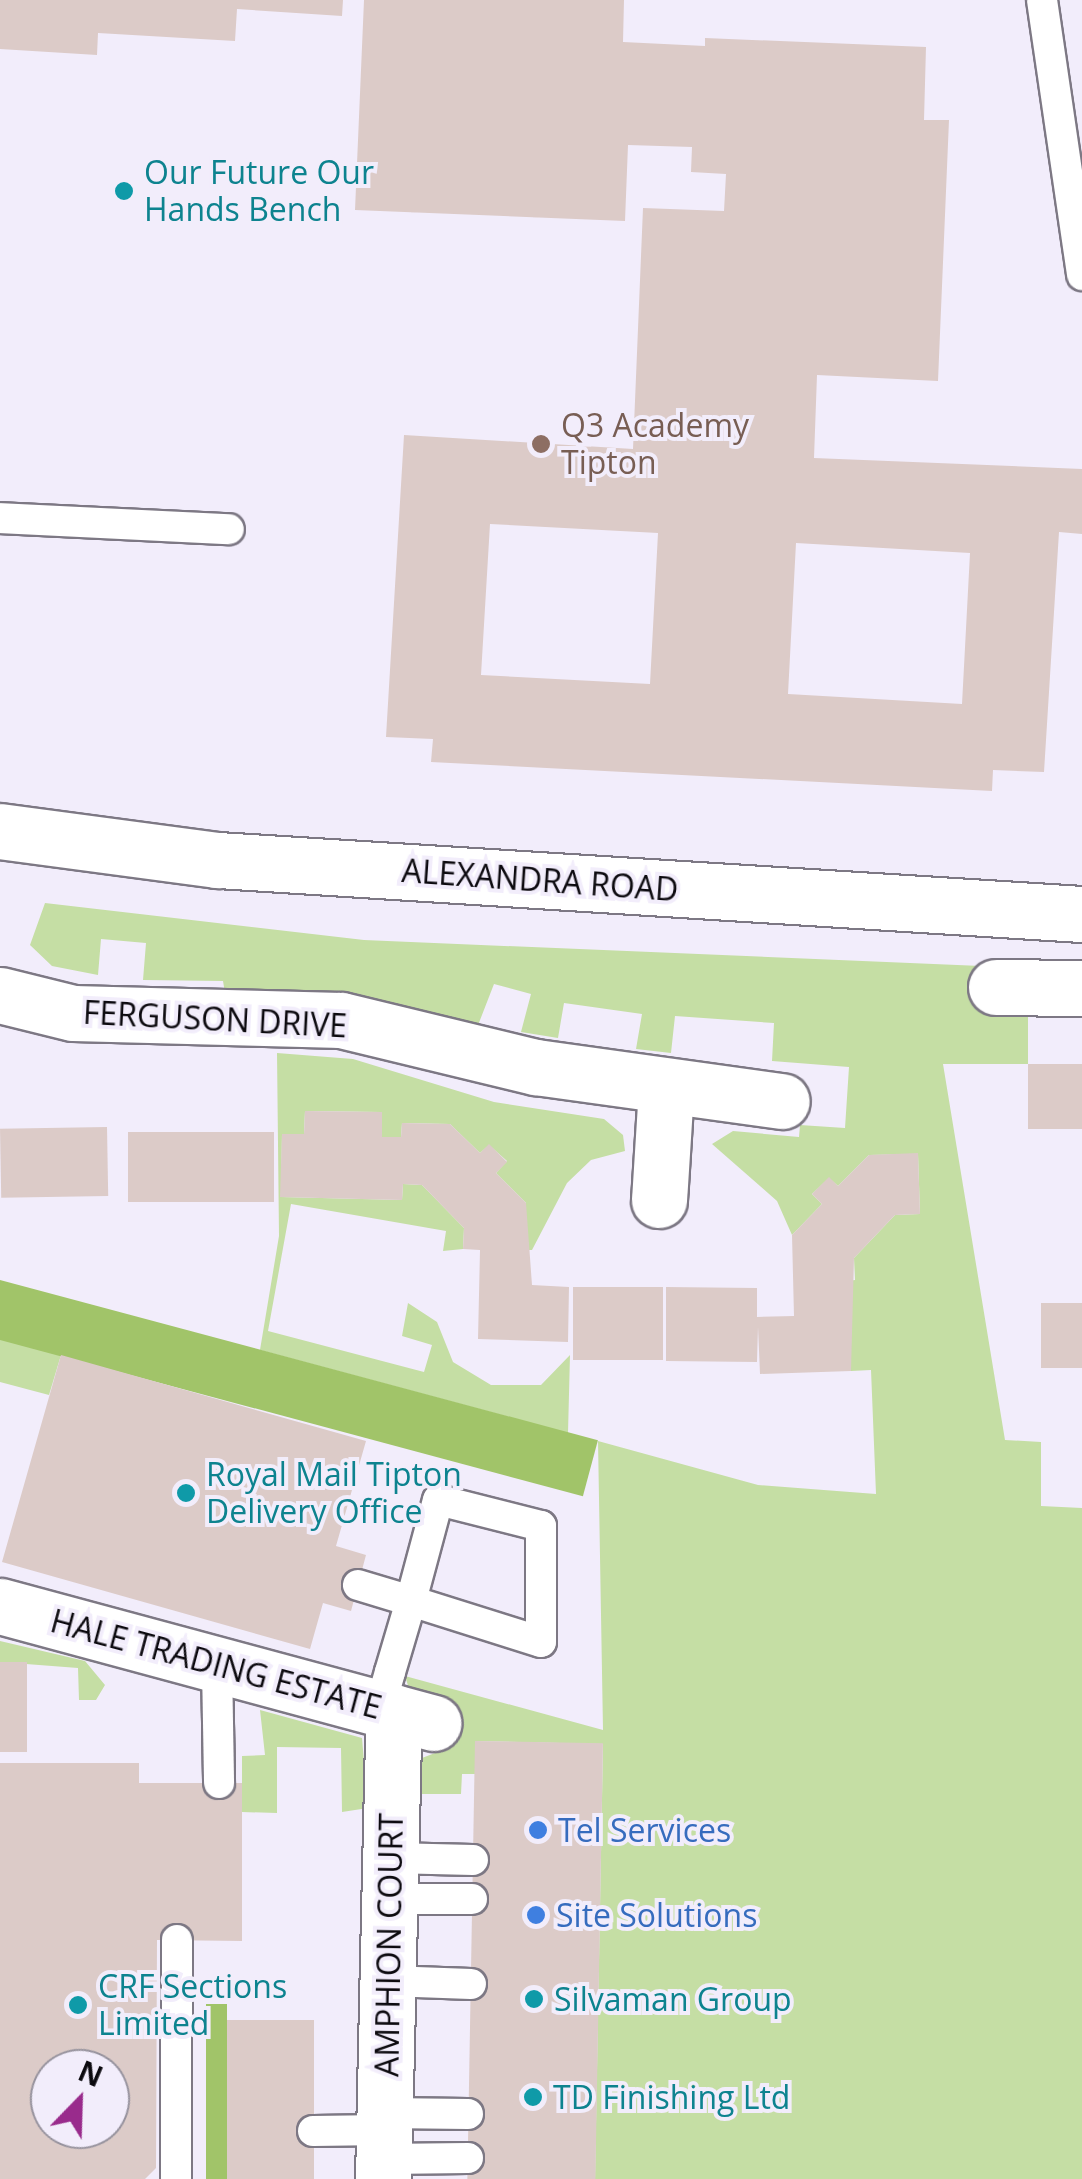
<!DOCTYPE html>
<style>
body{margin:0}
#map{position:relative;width:1082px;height:2179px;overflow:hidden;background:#f2edfb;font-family:"Open Sans",sans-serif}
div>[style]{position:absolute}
.green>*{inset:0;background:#c5dea4}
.forest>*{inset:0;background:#a1c469;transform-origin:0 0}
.building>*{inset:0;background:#dccbc8;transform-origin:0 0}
.roads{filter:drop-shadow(2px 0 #7d7884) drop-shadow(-2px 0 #7d7884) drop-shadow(0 2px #7d7884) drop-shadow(0 -2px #7d7884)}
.service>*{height:30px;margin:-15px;padding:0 15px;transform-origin:15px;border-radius:15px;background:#fff}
.minor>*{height:55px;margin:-27.5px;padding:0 27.5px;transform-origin:27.5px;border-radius:27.5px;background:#fff}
.secondary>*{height:55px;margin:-27.5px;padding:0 27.5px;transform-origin:27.5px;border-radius:27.5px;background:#fff}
.dots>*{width:28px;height:28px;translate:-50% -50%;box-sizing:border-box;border:5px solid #f2edfb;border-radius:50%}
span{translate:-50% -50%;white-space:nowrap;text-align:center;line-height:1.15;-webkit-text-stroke:8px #f2edfb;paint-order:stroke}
.culture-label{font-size:32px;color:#0d838f}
.left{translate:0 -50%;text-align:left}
.education-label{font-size:32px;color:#785e54}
.street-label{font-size:32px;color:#0c0a0f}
.shop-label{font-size:32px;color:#366cbe}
.north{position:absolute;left:30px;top:2049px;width:100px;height:100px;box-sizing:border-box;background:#f2edfb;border:2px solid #96929d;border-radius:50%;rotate:23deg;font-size:28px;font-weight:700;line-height:40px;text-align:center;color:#0c0a0f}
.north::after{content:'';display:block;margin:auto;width:35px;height:45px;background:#992b8c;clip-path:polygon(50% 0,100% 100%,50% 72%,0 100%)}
</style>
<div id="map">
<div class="green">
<div style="clip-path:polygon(45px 903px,364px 940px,981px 966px,1028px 1008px,1028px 1064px,943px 1064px,1005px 1440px,1041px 1442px,1041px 1506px,1082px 1508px,1082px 2179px,595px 2179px,603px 1744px,476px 1741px,475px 1774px,462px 1774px,461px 1794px,419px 1794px,422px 1758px,435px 1753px,449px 1703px,410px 1692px,405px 1676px,603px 1730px,598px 1441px,758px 1485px,876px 1494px,871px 1370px,851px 1371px,847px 1281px,855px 1280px,854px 1258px,895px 1215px,920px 1214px,918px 1154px,869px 1155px,838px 1186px,829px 1178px,812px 1194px,822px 1204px,792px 1235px,777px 1201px,712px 1144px,733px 1131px,799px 1137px,800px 1125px,845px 1128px,849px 1067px,772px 1061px,774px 1023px,675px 1016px,671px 1053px,636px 1049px,642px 1014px,564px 1003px,558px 1038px,521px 1032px,531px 994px,494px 984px,475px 1033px,350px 992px,225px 993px,223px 981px,143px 980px,146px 943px,101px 939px,98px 975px,52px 966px,30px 945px)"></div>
<div style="clip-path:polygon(277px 1053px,353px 1059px,494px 1102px,604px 1119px,623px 1135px,625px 1151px,591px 1160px,567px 1183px,532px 1250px,525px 1250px,526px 1203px,496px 1173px,507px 1161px,489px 1145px,480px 1153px,450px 1124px,402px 1123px,401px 1137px,382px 1137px,381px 1112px,305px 1111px,304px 1134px,282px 1134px,281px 1197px,402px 1200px,403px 1184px,422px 1185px,464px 1228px,463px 1249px,443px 1251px,446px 1231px,291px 1204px,268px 1331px,424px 1372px,432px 1345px,402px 1336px,408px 1303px,437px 1322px,453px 1362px,491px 1385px,541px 1385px,570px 1355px,568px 1433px,260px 1350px,279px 1236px)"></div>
<div style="clip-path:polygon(0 1338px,61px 1355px,49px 1395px,0 1382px)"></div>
<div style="clip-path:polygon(0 1641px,85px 1661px,105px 1685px,96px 1700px,79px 1700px,78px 1668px,0 1662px)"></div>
<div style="clip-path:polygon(260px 1710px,362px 1738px,368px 1808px,342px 1812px,341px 1748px,277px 1747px,277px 1813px,242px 1812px,242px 1756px,265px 1755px)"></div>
</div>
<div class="forest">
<div style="left:0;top:1280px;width:619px;height:58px;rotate:15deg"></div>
<div style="left:227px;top:2004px;width:175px;height:21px;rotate:90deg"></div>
</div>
<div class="building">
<div style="clip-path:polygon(0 0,343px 0,342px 16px,237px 9px,235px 41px,98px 33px,97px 55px,0 49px)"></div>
<div style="clip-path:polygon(evenodd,364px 0,624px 0,623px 42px,705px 46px,705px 38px,926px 47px,924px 120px,949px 120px,938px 381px,817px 375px,814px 458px,1082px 469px,1082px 534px,1059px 532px,1044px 772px,993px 770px,992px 791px,431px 762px,433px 739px,386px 737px,404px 435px,633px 449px,643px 208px,724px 211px,726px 174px,691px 172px,692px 147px,628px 145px,625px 221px,355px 210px,364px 0,490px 524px,658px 533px,650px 684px,481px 675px,490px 524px,364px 0,796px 543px,970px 553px,962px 704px,788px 694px,796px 543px)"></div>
<div style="left:1028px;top:1064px;width:54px;height:65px"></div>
<div style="clip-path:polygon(305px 1111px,382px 1112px,382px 1137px,401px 1137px,402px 1123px,450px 1124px,480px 1153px,489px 1144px,507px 1162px,496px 1173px,526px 1203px,532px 1285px,569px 1287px,568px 1342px,478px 1339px,480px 1250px,463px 1249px,464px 1228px,422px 1185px,403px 1184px,402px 1200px,280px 1197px,282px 1134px,304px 1134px)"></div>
<div style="left:107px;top:1127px;width:69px;height:107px;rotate:89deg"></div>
<div style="left:128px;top:1132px;width:146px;height:70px"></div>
<div style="clip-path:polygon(918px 1153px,920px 1214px,895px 1215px,854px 1258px,851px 1371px,760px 1374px,758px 1327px,757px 1362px,666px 1361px,666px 1287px,757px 1288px,757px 1317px,794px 1316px,792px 1235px,822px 1204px,812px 1194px,829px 1177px,838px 1186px,869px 1155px)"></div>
<div style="left:573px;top:1287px;width:90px;height:73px"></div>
<div style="left:1041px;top:1303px;width:41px;height:65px"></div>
<div style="clip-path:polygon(61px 1355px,366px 1441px,336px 1546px,366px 1555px,351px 1611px,323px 1603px,310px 1649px,2px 1562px)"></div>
<div style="left:0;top:1662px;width:27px;height:90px"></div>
<div style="left:475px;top:1741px;width:128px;height:438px;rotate:1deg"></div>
<div style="clip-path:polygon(evenodd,0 1763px,139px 1763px,139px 1783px,242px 1783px,242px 1941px,157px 1940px,156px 2168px,145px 2179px,0 2179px,0 1763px,50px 2069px,110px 2069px,110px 2129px,50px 2129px,50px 2069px)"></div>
<div style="left:227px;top:2020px;width:87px;height:159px"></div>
</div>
<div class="roads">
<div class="service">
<div style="left:1042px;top:0;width:278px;rotate:81.7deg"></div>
<div style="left:0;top:518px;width:229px;rotate:2.8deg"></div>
<div style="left:358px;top:1585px;width:55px;rotate:16.8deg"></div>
<div style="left:411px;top:1601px;width:136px;rotate:17.5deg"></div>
<div style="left:541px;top:1642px;width:116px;rotate:-90deg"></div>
<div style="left:541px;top:1526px;width:106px;rotate:-165.8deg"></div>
<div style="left:438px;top:1500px;width:105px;rotate:105deg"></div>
<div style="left:411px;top:1601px;width:74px;rotate:106.5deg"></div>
<div style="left:390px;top:1672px;width:37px;rotate:106deg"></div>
<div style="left:217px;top:1665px;width:118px;rotate:89deg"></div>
<div style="left:391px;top:1858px;width:82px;rotate:1.4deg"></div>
<div style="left:390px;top:1899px;width:82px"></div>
<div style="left:388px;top:1981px;width:83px;rotate:2.1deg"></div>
<div style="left:385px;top:2113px;width:83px;rotate:0.7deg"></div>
<div style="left:313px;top:2131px;width:71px;rotate:-0.8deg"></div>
<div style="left:384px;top:2159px;width:84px;rotate:-0.7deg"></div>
<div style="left:176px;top:2179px;width:239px;rotate:-89.8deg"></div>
</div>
<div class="minor">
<div style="left:996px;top:987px;width:86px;rotate:0.7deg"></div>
<div style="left:0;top:995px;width:75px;rotate:13.9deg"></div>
<div style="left:73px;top:1013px;width:268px;rotate:1.5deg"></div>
<div style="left:341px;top:1020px;width:201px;rotate:13.6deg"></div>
<div style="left:536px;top:1067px;width:248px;rotate:7.9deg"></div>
<div style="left:659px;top:1200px;width:110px;rotate:-86.4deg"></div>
<div style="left:0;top:1606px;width:449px;rotate:15.1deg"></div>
<div style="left:383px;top:2179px;width:467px;rotate:-88.7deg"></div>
</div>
<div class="secondary">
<div style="left:0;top:831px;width:220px;rotate:7.6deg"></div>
<div style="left:218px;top:860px;width:866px;rotate:3.58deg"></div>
</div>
</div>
<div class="dots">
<div style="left:124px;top:191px;background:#0f9aa8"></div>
<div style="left:541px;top:444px;background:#8d6e63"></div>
<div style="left:186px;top:1493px;background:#0f9aa8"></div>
<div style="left:538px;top:1830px;background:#3f7fe0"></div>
<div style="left:536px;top:1915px;background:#3f7fe0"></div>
<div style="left:534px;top:1999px;background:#0f9aa8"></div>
<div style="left:78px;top:2005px;background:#0f9aa8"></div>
<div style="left:533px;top:2097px;background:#0f9aa8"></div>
</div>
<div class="culture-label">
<span class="left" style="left:144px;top:191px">Our Future Our<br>Hands Bench</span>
<span class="left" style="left:206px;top:1493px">Royal Mail Tipton<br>Delivery Office</span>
<span class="left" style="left:98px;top:2005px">CRF Sections<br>Limited</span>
<span class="left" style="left:554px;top:1999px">Silvaman Group</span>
<span class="left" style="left:553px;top:2097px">TD Finishing Ltd</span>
</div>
<div class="education-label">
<span class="left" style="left:561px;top:444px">Q3 Academy<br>Tipton</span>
</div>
<div class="street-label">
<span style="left:540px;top:880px;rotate:4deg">ALEXANDRA ROAD</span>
<span style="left:215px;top:1019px;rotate:3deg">FERGUSON DRIVE</span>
<span style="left:216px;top:1664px;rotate:15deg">HALE TRADING ESTATE</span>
<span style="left:389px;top:1945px;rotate:-89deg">AMPHION COURT</span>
</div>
<div class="shop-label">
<span class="left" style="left:558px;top:1830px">Tel Services</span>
<span class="left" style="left:556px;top:1915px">Site Solutions</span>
</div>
<div class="north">N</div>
</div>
